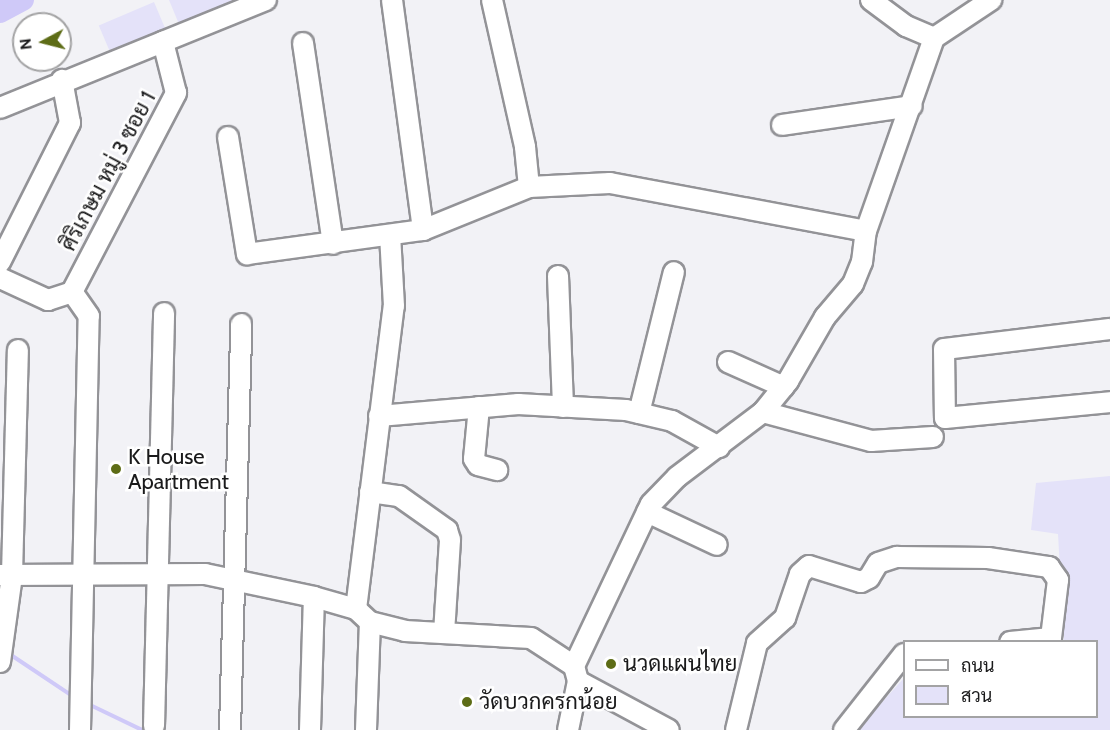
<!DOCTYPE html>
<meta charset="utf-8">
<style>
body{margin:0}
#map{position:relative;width:1110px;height:730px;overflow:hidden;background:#f2f2f6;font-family:Cabin,Sarabun,sans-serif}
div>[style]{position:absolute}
.green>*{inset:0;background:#e4e2f9;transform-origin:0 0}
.stream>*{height:4px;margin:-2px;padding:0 2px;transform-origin:2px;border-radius:2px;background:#cfc9f8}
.river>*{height:22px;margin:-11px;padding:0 11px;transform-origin:11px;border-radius:11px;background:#cfc9f8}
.roads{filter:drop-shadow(2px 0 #939397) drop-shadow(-2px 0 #939397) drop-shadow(0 2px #939397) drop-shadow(0 -2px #939397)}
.minor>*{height:20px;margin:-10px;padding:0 10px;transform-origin:10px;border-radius:10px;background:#fff}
.dots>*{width:16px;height:16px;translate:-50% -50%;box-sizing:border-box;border:3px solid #fff;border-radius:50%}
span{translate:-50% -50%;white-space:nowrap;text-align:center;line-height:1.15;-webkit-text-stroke:5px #fff;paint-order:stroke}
.street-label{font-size:22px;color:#1a1a1b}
.poi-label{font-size:22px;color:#1a1a1b}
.left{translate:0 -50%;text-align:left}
.legend{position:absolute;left:903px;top:640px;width:195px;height:78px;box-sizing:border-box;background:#fff;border:2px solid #a3a3a4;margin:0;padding:8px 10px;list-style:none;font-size:18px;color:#1a1a1b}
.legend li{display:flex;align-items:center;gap:12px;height:30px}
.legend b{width:30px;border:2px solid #a3a3a4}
.north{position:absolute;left:12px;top:12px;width:60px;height:60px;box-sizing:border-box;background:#fff;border:2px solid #a3a3a4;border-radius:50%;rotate:263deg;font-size:16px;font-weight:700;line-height:24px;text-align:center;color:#1a1a1b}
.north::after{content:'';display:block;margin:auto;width:21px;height:27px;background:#5d6c16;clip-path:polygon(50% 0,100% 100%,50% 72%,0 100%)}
</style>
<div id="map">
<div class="green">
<div style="clip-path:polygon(169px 0,250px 0,181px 29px)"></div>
<div style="left:154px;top:2px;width:33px;height:60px;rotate:67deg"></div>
<div style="clip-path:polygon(1110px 476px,1110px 730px,857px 730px,904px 678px,904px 716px,1096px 716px,1096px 642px,1064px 641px,1058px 534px,1031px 530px,1036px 483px)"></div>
</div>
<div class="stream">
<div style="left:8px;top:653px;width:79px;rotate:33.7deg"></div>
<div style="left:86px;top:703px;width:62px;rotate:25.7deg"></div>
</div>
<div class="river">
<div style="left:0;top:12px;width:26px;rotate:-28deg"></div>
</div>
<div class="roads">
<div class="minor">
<div style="left:392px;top:0;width:232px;rotate:82.3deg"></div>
<div style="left:492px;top:0;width:151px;rotate:77.3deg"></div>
<div style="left:525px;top:147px;width:40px;rotate:84.3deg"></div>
<div style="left:871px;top:0;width:44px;rotate:36.6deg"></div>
<div style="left:906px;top:26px;width:30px;rotate:23deg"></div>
<div style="left:303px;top:43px;width:203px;rotate:81.5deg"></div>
<div style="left:0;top:108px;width:287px;rotate:-22.1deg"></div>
<div style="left:782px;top:125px;width:131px;rotate:-8.3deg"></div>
<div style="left:228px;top:137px;width:119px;rotate:80.8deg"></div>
<div style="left:247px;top:254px;width:178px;rotate:-7.8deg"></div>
<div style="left:423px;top:230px;width:114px;rotate:-22.1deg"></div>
<div style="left:529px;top:187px;width:81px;rotate:-2.8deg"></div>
<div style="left:610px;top:183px;width:260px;rotate:10.6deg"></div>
<div style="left:0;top:262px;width:156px;rotate:-63.3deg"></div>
<div style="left:70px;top:123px;width:44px;rotate:-100.5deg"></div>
<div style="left:558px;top:276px;width:131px;rotate:87.8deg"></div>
<div style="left:0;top:278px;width:53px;rotate:24.6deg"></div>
<div style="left:48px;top:300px;width:25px;rotate:-18deg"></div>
<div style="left:1110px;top:329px;width:167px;rotate:173.1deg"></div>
<div style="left:944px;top:349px;width:69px;rotate:89.2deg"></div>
<div style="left:945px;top:418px;width:166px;rotate:-5.5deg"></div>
<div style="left:728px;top:362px;width:61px;rotate:24.1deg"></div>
<div style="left:479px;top:407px;width:52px;rotate:95.5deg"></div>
<div style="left:474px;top:459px;width:7px;rotate:56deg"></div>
<div style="left:478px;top:465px;width:20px;rotate:15deg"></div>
<div style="left:763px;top:412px;width:112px;rotate:15deg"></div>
<div style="left:871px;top:441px;width:62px;rotate:-3.7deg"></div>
<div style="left:639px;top:413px;width:145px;rotate:-76.1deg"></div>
<div style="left:379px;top:416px;width:140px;rotate:-4.9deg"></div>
<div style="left:518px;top:404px;width:108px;rotate:3.2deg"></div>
<div style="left:626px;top:410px;width:47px;rotate:13.4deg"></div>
<div style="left:672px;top:421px;width:54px;rotate:29deg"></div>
<div style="left:370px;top:492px;width:29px;rotate:8deg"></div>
<div style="left:399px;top:496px;width:59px;rotate:35.3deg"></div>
<div style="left:447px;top:530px;width:10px;rotate:73deg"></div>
<div style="left:450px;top:540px;width:93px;rotate:93.7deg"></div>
<div style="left:647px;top:512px;width:77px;rotate:25.2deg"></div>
<div style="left:0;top:575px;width:205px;rotate:-0.3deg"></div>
<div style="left:205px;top:574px;width:111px;rotate:11.9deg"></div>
<div style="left:314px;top:597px;width:44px;rotate:15.9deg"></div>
<div style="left:356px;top:609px;width:19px;rotate:43deg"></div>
<div style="left:370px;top:622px;width:36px;rotate:14deg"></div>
<div style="left:405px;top:631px;width:126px;rotate:3.2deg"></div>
<div style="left:531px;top:638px;width:51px;rotate:33.1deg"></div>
<div style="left:574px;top:666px;width:16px;rotate:75deg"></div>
<div style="left:578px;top:681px;width:50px;rotate:101.5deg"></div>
<div style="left:356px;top:609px;width:305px;rotate:-82.9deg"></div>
<div style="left:394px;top:306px;width:71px;rotate:-93.2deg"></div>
<div style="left:0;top:662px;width:88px;rotate:-82.1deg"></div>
<div style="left:12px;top:575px;width:225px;rotate:-88.5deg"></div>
<div style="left:574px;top:666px;width:179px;rotate:-64.6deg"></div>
<div style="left:651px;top:504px;width:37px;rotate:-46deg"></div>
<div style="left:677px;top:477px;width:108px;rotate:-37.1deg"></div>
<div style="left:763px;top:412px;width:40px;rotate:-51deg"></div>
<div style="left:788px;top:381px;width:74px;rotate:-60deg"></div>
<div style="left:825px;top:317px;width:43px;rotate:-49.7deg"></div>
<div style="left:853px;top:284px;width:24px;rotate:-68deg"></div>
<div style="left:862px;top:262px;width:31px;rotate:-83deg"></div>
<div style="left:866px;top:231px;width:205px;rotate:-70.6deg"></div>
<div style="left:934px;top:38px;width:69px;rotate:-33.7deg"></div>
<div style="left:578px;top:681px;width:103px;rotate:28.3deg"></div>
<div style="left:154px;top:726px;width:413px;rotate:-88.6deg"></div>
<div style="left:80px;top:730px;width:414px;rotate:-88.8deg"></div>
<div style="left:89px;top:316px;width:29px;rotate:-125deg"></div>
<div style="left:72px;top:292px;width:225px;rotate:-62.4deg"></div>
<div style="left:176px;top:93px;width:53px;rotate:-104.3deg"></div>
<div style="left:230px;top:730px;width:406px;rotate:-88.4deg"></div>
<div style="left:310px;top:730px;width:133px;rotate:-88.3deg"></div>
<div style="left:366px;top:730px;width:108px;rotate:-87.9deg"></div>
<div style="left:736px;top:730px;width:89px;rotate:-76.4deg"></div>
<div style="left:757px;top:643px;width:38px;rotate:-42deg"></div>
<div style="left:785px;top:618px;width:46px;rotate:-71.2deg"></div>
<div style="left:800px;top:574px;width:12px;rotate:-42deg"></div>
<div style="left:809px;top:566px;width:54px;rotate:17.1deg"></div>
<div style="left:861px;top:582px;width:9px;rotate:-27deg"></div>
<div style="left:869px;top:578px;width:17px;rotate:-59deg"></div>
<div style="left:878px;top:563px;width:20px;rotate:-18deg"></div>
<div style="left:897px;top:557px;width:91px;rotate:0.6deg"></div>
<div style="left:988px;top:558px;width:62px;rotate:8.4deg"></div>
<div style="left:1049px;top:567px;width:16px;rotate:55deg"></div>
<div style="left:1058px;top:580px;width:58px;rotate:96.9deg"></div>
<div style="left:1051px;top:638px;width:41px;rotate:174.4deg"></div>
<div style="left:844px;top:730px;width:97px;rotate:-51.7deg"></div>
</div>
</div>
<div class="dots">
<div style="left:116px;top:469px;background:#5d6c16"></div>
<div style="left:611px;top:664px;background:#5d6c16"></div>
<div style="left:467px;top:702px;background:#5d6c16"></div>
</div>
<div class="street-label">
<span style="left:108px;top:171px;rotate:-62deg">ศิริเกษม หมู่ 3 ซอย 1</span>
</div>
<div class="poi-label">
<span class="left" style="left:128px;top:469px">K House<br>Apartment</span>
<span class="left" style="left:623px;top:664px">นวดแผนไทย</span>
<span class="left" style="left:479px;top:702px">วัดบวกครกน้อย</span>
</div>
<ul class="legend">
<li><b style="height:8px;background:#fff"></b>ถนน</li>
<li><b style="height:16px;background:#e4e2f9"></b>สวน</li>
</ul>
<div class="north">N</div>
</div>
